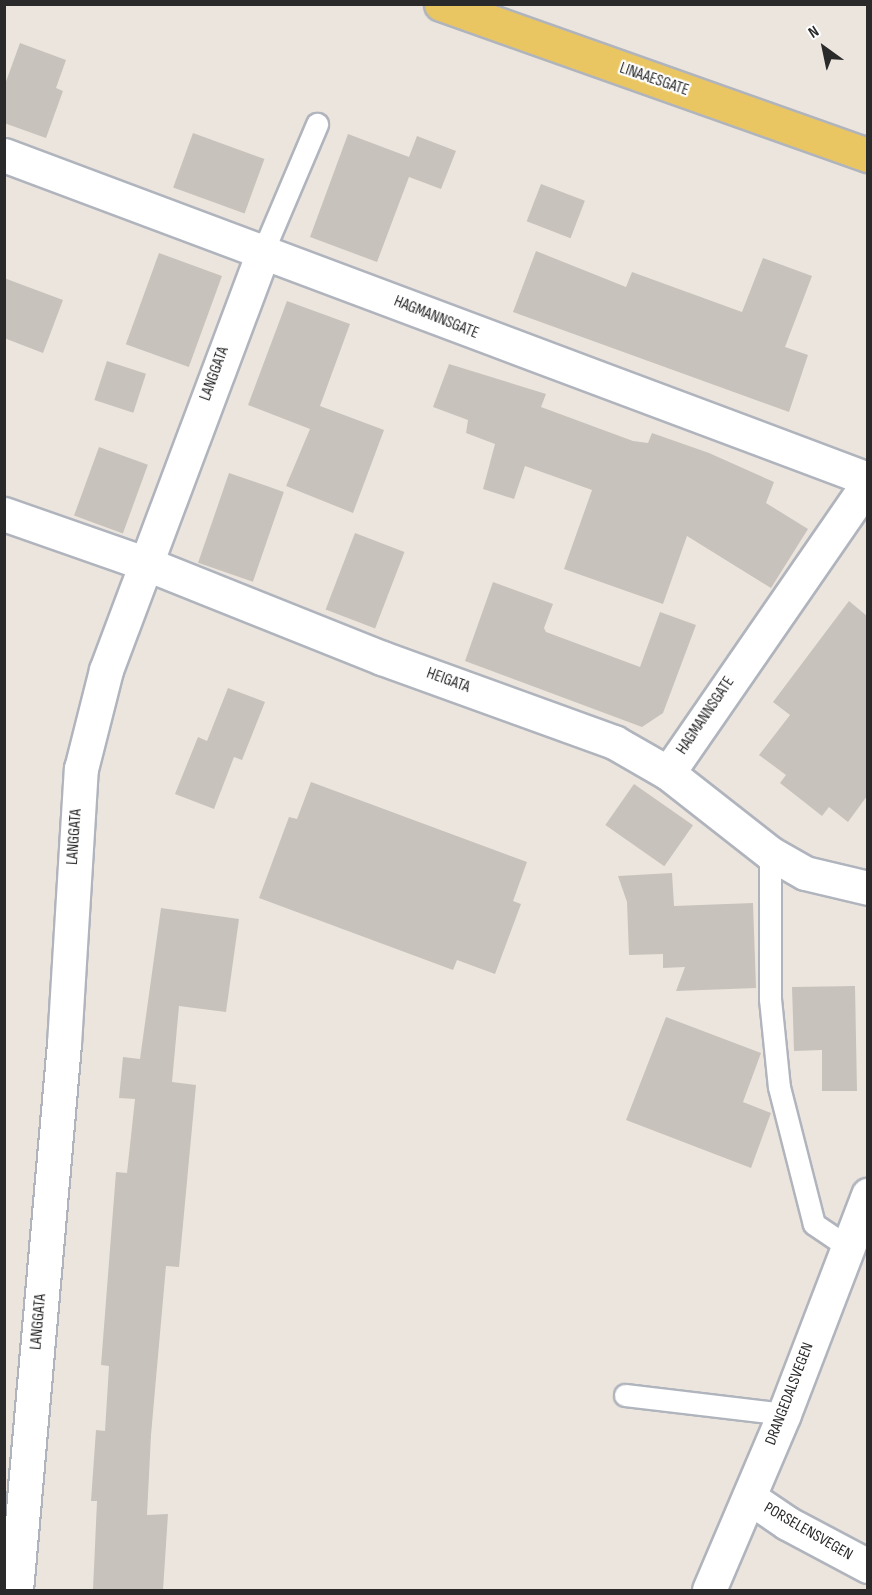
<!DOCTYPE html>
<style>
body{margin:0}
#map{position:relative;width:872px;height:1595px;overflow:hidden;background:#ece5dd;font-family:"Sofia Sans Condensed",sans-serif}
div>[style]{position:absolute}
.building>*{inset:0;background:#c7c2bc;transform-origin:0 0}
.roads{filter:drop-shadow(2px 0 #b0b4bd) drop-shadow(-2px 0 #b0b4bd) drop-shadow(0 2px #b0b4bd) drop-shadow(0 -2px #b0b4bd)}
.service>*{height:21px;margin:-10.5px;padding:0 10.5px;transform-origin:10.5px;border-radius:10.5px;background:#fff}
.minor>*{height:33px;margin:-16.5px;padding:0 16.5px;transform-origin:16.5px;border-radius:16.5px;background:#fff}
.tertiary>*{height:33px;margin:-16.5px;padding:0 16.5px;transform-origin:16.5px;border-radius:16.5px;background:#fff}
.primary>*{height:33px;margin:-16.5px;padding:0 16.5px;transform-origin:16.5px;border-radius:16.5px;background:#eac663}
span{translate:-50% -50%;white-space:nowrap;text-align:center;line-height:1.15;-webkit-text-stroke:4.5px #fff;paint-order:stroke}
.street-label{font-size:16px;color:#2a2a2a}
.frame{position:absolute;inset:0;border:6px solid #2a2a2a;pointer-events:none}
.north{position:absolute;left:794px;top:18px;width:60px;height:60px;-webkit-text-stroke:4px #fff;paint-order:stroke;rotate:327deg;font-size:16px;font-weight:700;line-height:24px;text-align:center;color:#2a2a2a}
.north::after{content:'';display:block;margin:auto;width:21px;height:27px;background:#2a2a2a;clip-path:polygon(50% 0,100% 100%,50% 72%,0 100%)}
</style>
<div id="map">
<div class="building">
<div style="clip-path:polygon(20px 43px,66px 60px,56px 88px,63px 91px,46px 138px,4px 123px,4px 87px)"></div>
<div style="left:193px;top:133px;width:76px;height:58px;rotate:20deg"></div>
<div style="clip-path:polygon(348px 134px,409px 157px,417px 136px,456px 151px,441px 189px,409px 177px,377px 262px,310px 237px)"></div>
<div style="left:541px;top:184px;width:47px;height:40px;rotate:21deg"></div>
<div style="clip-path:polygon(536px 251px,626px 287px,632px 272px,742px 312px,763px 258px,812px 276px,785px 347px,808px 355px,789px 412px,513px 312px)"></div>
<div style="left:159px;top:253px;width:67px;height:97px;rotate:20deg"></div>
<div style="clip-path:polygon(4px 278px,63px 300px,43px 353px,4px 338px)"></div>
<div style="clip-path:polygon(287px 301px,350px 324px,320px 406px,384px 430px,353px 513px,286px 486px,310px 429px,248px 405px)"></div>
<div style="left:107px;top:361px;width:41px;height:41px;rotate:18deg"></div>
<div style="clip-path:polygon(449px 364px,546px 394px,541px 407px,633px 441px,648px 443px,652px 433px,709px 453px,774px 482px,766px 503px,808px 529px,771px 588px,687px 536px,663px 604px,564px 569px,592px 490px,525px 466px,514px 499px,483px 489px,495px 444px,466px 433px,468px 420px,433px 407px)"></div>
<div style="left:99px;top:447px;width:52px;height:73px;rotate:20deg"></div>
<div style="left:229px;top:473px;width:58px;height:95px;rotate:19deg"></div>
<div style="left:355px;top:533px;width:53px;height:82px;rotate:21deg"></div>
<div style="clip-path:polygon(493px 582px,553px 604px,544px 628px,546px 632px,640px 667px,660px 612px,696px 625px,663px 713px,642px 727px,465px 661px)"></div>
<div style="clip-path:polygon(849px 601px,867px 616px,867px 796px,848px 822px,829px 807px,822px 816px,780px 783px,786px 775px,759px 755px,790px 715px,773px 702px)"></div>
<div style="clip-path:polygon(228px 688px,265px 702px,242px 760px,234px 757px,214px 809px,175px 794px,198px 737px,207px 741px)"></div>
<div style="clip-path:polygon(311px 782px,527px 862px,513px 901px,521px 904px,495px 974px,457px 960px,453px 970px,259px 898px,289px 817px,297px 819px)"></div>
<div style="left:634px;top:784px;width:72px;height:50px;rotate:35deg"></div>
<div style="clip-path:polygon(672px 873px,674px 906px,753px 903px,756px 988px,676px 991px,685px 967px,663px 968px,663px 954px,629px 955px,627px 902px,618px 876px)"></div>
<div style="clip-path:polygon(161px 908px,239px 919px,226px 1012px,179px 1006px,172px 1082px,196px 1085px,179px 1267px,166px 1266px,151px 1435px,147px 1515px,168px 1514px,163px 1590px,93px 1590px,97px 1501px,91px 1501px,96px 1430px,105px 1431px,109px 1366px,101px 1365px,116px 1172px,127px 1173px,135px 1099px,119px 1098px,123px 1057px,140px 1059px)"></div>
<div style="clip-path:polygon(855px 986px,857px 1091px,822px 1091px,822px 1050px,794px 1051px,792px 987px)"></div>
<div style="clip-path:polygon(666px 1017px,761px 1053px,743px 1102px,771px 1113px,751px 1168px,626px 1120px)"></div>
</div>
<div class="roads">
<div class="service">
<div style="left:264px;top:249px;width:136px;rotate:-67deg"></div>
<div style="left:770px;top:853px;width:146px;rotate:90deg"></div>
<div style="left:770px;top:999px;width:88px;rotate:84.2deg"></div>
<div style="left:779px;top:1087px;width:141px;rotate:75.7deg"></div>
<div style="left:814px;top:1224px;width:40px;rotate:34deg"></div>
<div style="left:625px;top:1395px;width:160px;rotate:6.8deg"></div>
</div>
<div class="minor">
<div style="left:4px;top:155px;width:923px;rotate:20.56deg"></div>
<div style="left:4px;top:514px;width:151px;rotate:19.3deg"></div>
<div style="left:147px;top:564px;width:253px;rotate:21.8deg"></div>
<div style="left:382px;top:658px;width:247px;rotate:19.9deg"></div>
<div style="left:614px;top:742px;width:62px;rotate:29.9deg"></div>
<div style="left:668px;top:773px;width:130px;rotate:38.1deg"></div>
<div style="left:770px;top:853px;width:40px;rotate:29.7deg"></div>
<div style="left:805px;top:873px;width:65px;rotate:13.4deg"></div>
<div style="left:668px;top:773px;width:352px;rotate:-55.4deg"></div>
<div style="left:749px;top:1497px;width:46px;rotate:34.4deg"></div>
<div style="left:787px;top:1523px;width:92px;rotate:28deg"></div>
<div style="left:16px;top:1590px;width:548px;rotate:-84.98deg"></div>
<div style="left:64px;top:1044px;width:276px;rotate:-86.5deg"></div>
<div style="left:81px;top:769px;width:102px;rotate:-75.8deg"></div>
<div style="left:106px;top:670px;width:450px;rotate:-69.4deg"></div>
</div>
<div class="tertiary">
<div style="left:709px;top:1590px;width:191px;rotate:-66.9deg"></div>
<div style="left:784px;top:1414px;width:235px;rotate:-69deg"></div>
</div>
<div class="primary">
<div style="left:441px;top:4px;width:453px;rotate:19.5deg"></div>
</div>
</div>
<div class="street-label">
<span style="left:654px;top:80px;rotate:19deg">LINAAESGATE</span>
<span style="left:436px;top:318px;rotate:22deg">HAGMANNSGATE</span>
<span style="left:215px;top:374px;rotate:-70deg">LANGGATA</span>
<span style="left:448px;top:681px;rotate:20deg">HEIGATA</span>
<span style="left:706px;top:716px;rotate:-56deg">HAGMANNSGATE</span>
<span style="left:75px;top:837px;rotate:-86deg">LANGGATA</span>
<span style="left:39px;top:1322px;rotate:-85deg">LANGGATA</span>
<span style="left:790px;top:1394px;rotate:-69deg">DRANGEDALSVEGEN</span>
<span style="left:808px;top:1532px;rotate:30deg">PORSELENSVEGEN</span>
</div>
<div class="frame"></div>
<div class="north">N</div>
</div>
